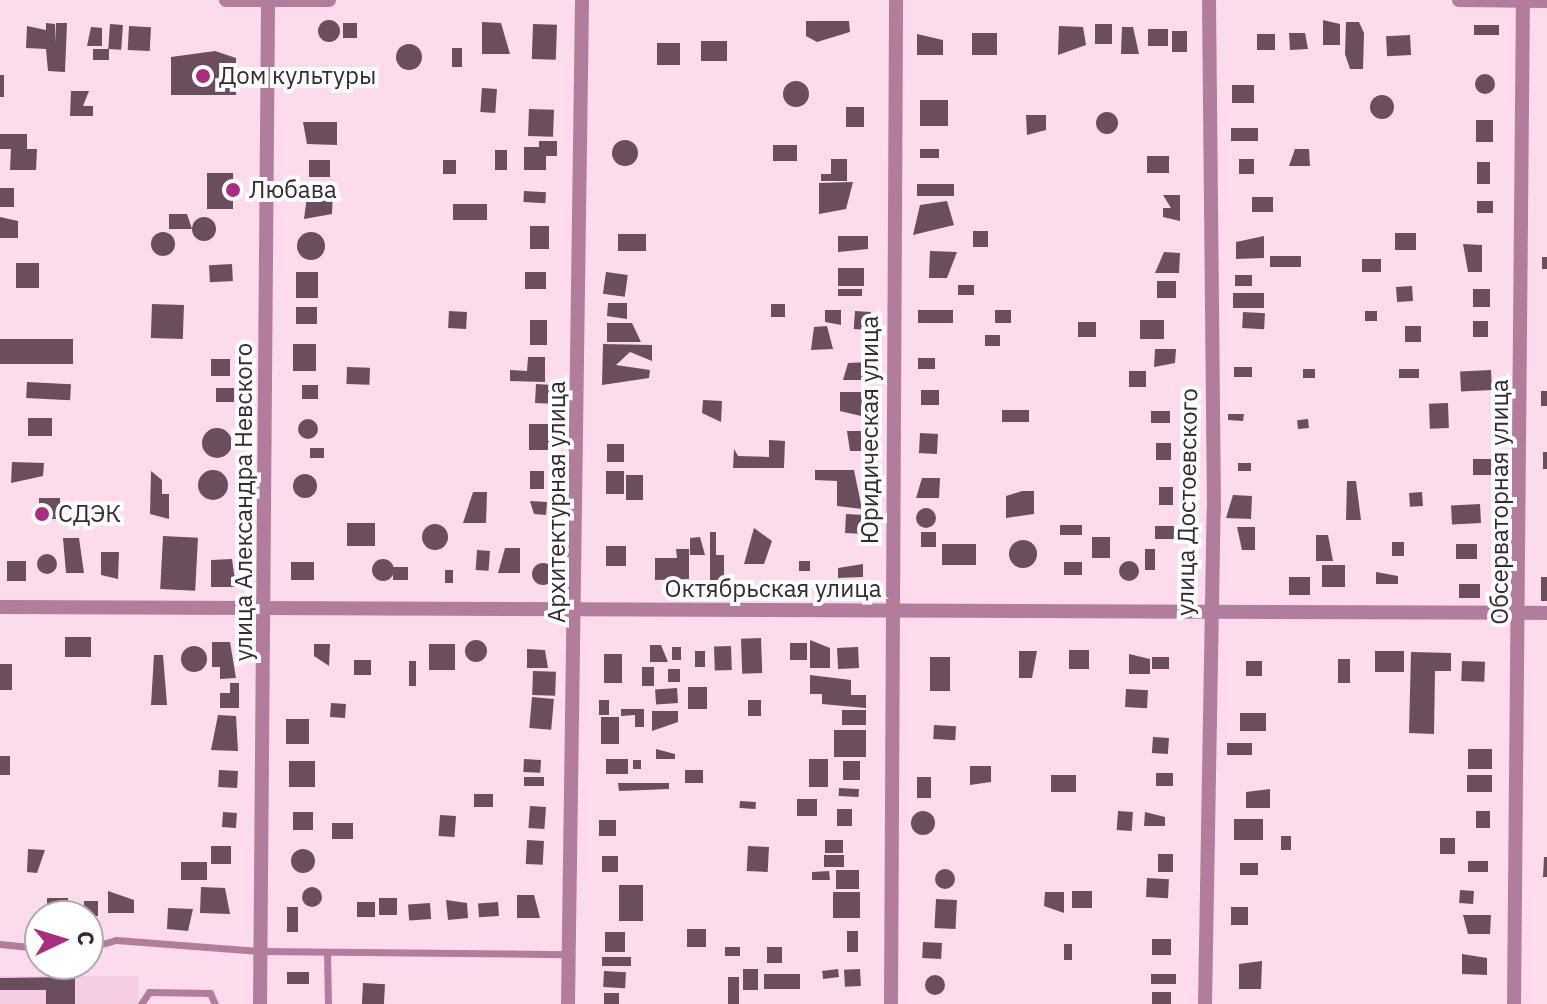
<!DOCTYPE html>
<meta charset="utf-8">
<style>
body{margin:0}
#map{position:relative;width:1547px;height:1004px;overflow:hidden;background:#fcdbed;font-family:"IBM Plex Sans",sans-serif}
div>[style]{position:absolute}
.built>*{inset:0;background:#f5cde4;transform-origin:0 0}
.building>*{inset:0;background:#6a4e5e;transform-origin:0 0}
.round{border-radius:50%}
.service>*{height:7px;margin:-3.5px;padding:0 3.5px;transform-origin:3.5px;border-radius:3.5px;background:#b27d9c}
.minor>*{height:14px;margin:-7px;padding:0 7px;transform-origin:7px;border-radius:7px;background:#b27d9c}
.dots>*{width:22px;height:22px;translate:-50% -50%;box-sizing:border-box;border:4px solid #fff;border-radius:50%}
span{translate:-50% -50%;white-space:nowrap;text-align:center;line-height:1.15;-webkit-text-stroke:8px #fff;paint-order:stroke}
.poi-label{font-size:24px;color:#362a31}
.left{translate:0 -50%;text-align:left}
.street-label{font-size:24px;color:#362a31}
.north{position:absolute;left:24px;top:900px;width:80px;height:80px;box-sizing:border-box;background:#fff;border:2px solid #afaaad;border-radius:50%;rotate:86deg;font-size:22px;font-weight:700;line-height:32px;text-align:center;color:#362a31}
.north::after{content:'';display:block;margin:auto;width:28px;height:36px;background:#a92e82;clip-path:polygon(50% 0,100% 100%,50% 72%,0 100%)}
</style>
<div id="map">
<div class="built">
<div style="left:0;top:976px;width:138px;height:28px"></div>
</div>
<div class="building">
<div class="round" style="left:318px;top:20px;width:22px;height:22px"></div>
<div style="clip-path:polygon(1323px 20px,1340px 24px,1340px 45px,1323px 45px)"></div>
<div style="clip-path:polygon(806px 21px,849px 21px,850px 32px,817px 42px,806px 36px)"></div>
<div style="clip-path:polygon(482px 22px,501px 23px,510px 54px,482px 54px)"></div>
<div style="clip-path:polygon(1346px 22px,1359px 22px,1364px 33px,1363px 69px,1350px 69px,1345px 54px)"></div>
<div style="clip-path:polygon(46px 23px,55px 24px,55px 44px,56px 23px,67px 23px,65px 72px,48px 71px,46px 49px,26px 48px,27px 26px,46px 30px)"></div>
<div style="left:343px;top:23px;width:14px;height:15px"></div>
<div style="left:110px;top:24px;width:13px;height:25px;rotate:4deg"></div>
<div style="left:533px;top:24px;width:24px;height:35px;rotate:2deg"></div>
<div style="left:1095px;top:24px;width:17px;height:20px"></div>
<div style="left:1474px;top:25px;width:25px;height:10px"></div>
<div style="left:129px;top:26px;width:22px;height:24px;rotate:3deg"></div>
<div style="clip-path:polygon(1059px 26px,1083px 27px,1086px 45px,1058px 55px)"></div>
<div style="clip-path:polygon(91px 27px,102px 28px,102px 46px,87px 46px)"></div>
<div style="clip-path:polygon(1122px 27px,1133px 27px,1139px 54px,1121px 54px)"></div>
<div style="left:1148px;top:29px;width:20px;height:17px"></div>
<div style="left:1172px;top:31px;width:15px;height:21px"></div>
<div style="left:972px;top:33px;width:25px;height:22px"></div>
<div style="clip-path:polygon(1289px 33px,1305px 33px,1308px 49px,1290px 50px)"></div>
<div style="clip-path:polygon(917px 34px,943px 40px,943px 55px,917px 55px)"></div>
<div style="left:1257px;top:34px;width:18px;height:16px"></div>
<div style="left:1410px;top:35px;width:20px;height:24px;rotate:87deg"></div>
<div style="left:701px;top:41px;width:26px;height:20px"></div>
<div style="left:657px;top:43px;width:23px;height:22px"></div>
<div class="round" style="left:396px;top:44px;width:26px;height:26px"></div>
<div style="left:452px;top:48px;width:10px;height:19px"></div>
<div style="left:93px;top:49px;width:16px;height:11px"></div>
<div style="clip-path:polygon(215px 51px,236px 58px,236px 95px,171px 95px,171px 57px)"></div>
<div class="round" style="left:1475px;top:74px;width:20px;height:20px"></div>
<div style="left:0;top:75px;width:4px;height:22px"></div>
<div class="round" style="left:783px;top:81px;width:26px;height:26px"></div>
<div style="left:1232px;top:85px;width:22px;height:18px"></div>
<div style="left:482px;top:88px;width:15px;height:24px;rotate:4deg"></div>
<div style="clip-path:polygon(71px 91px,89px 91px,83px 106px,93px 106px,93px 116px,70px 116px)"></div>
<div class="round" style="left:1370px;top:95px;width:24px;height:24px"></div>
<div style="left:920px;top:100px;width:28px;height:26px"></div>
<div style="left:846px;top:107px;width:18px;height:20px"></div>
<div style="left:529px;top:109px;width:25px;height:27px;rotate:2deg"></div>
<div class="round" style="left:1096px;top:112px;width:22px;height:22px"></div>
<div style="clip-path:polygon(1026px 115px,1046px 115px,1046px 130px,1027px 135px)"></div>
<div style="left:1476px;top:120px;width:17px;height:22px"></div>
<div style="clip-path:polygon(303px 122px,337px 122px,337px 145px,307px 144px)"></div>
<div style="left:1231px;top:128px;width:27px;height:13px"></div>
<div style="clip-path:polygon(0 134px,27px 134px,27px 149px,37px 149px,36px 170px,10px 170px,11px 149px,0 149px)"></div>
<div class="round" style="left:612px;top:140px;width:26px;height:26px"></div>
<div style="clip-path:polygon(539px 141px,557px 141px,557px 156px,546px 156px,546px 170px,524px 170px,524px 147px,539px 147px)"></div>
<div style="left:773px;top:145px;width:24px;height:16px"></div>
<div style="left:920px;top:149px;width:19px;height:9px"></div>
<div style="clip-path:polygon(1295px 149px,1309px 149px,1310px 166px,1289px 166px)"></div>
<div style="left:495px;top:150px;width:12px;height:20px"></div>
<div style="left:1147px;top:156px;width:22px;height:17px"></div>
<div style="clip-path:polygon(831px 159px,847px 159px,847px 181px,821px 181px,821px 174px,831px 174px)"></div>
<div style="left:1239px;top:159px;width:15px;height:15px"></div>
<div style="left:309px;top:160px;width:21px;height:17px"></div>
<div style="left:443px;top:160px;width:13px;height:14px"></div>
<div style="left:1477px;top:162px;width:13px;height:22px"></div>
<div style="left:207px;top:173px;width:26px;height:36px"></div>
<div style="clip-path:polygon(853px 182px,846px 209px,819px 214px,819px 183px)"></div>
<div style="left:917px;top:184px;width:37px;height:12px"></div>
<div style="left:14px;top:188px;width:19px;height:14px;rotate:90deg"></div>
<div style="clip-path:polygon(308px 189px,333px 189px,332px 214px,304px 219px)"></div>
<div style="left:524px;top:191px;width:22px;height:11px;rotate:3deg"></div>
<div style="clip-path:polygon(1163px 195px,1180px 195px,1180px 221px,1163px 217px,1163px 208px,1171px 208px)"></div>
<div style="left:1252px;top:197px;width:21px;height:15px"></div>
<div style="clip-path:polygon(947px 201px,954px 225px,913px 235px,920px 205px)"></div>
<div style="left:1477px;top:201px;width:16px;height:12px"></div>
<div style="left:453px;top:204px;width:34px;height:16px"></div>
<div style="clip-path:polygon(169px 214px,187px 214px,192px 229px,169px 229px)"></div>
<div style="clip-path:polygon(0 217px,18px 221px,18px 238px,0 238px)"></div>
<div class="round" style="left:192px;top:217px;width:24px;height:24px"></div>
<div style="left:530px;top:226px;width:19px;height:23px"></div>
<div style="left:973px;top:231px;width:15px;height:16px"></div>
<div class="round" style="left:297px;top:232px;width:28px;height:28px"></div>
<div class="round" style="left:151px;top:232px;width:24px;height:24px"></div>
<div style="left:1395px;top:233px;width:21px;height:17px"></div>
<div style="left:618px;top:234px;width:28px;height:17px"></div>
<div style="clip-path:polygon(838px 236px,868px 236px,868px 249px,838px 252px)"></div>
<div style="clip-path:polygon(1264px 236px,1264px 258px,1236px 259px,1236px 242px)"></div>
<div style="clip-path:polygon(1463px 244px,1482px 245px,1482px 272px,1468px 272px)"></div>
<div style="clip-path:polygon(930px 251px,957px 252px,947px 278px,929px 278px)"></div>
<div style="clip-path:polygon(1164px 252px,1180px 253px,1179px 273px,1155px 273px)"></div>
<div style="left:1270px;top:256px;width:31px;height:11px"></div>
<div style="left:1542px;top:257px;width:5px;height:12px"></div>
<div style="left:1381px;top:259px;width:13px;height:19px;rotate:90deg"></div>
<div style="left:39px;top:263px;width:25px;height:23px;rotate:90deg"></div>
<div style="left:232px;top:264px;width:17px;height:23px;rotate:87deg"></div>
<div style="left:864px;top:268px;width:18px;height:26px;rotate:90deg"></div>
<div style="left:296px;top:272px;width:22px;height:26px"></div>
<div style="left:525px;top:272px;width:21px;height:17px"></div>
<div style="left:606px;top:272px;width:22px;height:22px;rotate:8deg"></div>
<div style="left:1235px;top:275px;width:17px;height:11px"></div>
<div style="left:1157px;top:281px;width:19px;height:17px"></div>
<div style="left:958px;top:285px;width:16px;height:10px"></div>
<div style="left:1412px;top:286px;width:15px;height:16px;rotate:86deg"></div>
<div style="left:862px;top:289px;width:7px;height:24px;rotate:90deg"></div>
<div style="left:1473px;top:289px;width:17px;height:18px"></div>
<div style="left:1233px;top:293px;width:31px;height:15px"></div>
<div style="clip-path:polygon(608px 303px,627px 303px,627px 319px,607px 316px)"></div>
<div style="left:152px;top:304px;width:32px;height:34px;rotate:2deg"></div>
<div style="left:771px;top:304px;width:14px;height:13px"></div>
<div style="left:296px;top:307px;width:21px;height:17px"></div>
<div style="clip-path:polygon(825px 310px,841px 310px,841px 325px,825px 322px)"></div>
<div style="left:953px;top:310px;width:13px;height:35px;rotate:90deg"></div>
<div style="left:995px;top:310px;width:16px;height:13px"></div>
<div style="left:449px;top:311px;width:18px;height:17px;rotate:3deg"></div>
<div style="left:855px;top:311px;width:16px;height:18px;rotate:4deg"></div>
<div style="left:1365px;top:311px;width:12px;height:10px"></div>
<div style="left:1243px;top:312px;width:22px;height:16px;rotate:3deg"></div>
<div style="left:547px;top:320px;width:25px;height:17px;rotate:90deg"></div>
<div style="left:1140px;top:320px;width:24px;height:19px"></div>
<div style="left:1473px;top:321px;width:15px;height:16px"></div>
<div style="left:1078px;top:322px;width:18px;height:15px"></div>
<div style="clip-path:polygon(607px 323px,632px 323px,641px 342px,607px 342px)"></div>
<div style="clip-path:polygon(827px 326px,833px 349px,811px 350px,814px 327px)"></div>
<div style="left:1405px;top:326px;width:16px;height:16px"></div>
<div style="left:985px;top:335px;width:15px;height:11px"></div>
<div style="left:0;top:339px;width:73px;height:25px"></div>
<div style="left:316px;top:344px;width:27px;height:23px;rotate:90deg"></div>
<div style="clip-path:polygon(603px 344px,652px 345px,652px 361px,630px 352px,616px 365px,650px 370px,649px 378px,602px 385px)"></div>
<div style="clip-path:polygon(1155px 349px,1176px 349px,1175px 363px,1154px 367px)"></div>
<div style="clip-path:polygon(528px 357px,545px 357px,545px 382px,510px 381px,510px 370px,527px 371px)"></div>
<div style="left:918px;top:358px;width:17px;height:11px"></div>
<div style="left:211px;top:359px;width:19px;height:17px"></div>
<div style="clip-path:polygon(868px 362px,869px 380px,843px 380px,848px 363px)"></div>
<div style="left:347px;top:367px;width:23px;height:17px;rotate:2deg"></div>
<div style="left:1234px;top:367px;width:18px;height:10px"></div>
<div style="left:1303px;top:369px;width:12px;height:9px"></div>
<div style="left:1399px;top:369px;width:20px;height:9px"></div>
<div style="left:1491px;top:370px;width:20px;height:31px;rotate:87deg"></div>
<div style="left:1129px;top:371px;width:17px;height:16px"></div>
<div style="left:27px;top:382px;width:44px;height:16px;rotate:3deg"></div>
<div style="left:536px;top:384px;width:17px;height:19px;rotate:3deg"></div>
<div style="left:302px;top:385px;width:16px;height:14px"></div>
<div style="left:216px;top:388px;width:18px;height:14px"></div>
<div style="left:921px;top:390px;width:18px;height:15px"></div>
<div style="left:1541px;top:391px;width:6px;height:15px"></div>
<div style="clip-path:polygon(840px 392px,862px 392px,861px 416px,840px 411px)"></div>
<div style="clip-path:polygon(703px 400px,722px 401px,721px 422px,702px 413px)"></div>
<div style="left:1448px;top:403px;width:25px;height:19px;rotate:88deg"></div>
<div style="left:1029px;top:410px;width:12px;height:27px;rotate:90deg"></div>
<div style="left:1151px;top:411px;width:19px;height:12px"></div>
<div style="clip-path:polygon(1228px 414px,1244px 414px,1243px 421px,1228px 420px)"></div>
<div style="left:28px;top:418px;width:24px;height:18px"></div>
<div class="round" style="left:298px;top:419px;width:20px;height:20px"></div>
<div style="left:1308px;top:419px;width:9px;height:11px;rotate:84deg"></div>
<div style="left:529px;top:424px;width:20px;height:26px"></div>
<div class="round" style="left:202px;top:428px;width:30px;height:30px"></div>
<div style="clip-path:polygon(847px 431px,861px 431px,861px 451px,850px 451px)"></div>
<div style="left:920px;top:433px;width:18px;height:20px;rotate:3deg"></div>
<div style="clip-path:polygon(769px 440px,785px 441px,784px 468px,733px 468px,734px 449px,738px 456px,769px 457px)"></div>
<div style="left:1156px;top:443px;width:15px;height:17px"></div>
<div style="left:607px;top:444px;width:17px;height:18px"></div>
<div style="left:310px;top:448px;width:14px;height:10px"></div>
<div style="left:1543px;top:452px;width:4px;height:17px"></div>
<div style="left:1473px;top:459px;width:18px;height:16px"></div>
<div style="clip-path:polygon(12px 462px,44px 463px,43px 476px,11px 483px)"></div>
<div style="left:1238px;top:463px;width:13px;height:8px"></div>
<div class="round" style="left:198px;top:470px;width:30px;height:30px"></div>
<div style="clip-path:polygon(815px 470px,854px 470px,862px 509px,837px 506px,837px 481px,815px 480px)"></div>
<div style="clip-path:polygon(151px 471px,162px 480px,162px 494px,169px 494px,169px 519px,150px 514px)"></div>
<div style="left:530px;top:471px;width:14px;height:18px"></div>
<div style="left:624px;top:471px;width:23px;height:18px;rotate:90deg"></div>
<div class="round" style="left:293px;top:474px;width:24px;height:24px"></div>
<div style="left:626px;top:475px;width:17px;height:25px"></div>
<div style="clip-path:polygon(922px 478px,940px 478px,939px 498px,916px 498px)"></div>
<div style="clip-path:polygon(1347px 481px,1356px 481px,1361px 520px,1346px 520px)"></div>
<div style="left:1159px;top:487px;width:14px;height:18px"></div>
<div style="clip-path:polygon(1022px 491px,1034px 491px,1034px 514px,1006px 518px,1006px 496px)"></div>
<div style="clip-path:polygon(473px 492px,487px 492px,486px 523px,463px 523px)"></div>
<div style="left:1422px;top:492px;width:14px;height:13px;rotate:86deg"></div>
<div style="clip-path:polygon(1233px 495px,1252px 496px,1251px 519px,1226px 518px)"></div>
<div style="left:39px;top:498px;width:21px;height:21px"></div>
<div style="clip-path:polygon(530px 501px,547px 502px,546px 515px,534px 514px)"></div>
<div style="left:1480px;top:504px;width:19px;height:29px;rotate:87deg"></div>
<div class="round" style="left:916px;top:508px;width:20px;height:20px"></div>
<div style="left:846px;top:514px;width:19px;height:19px;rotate:3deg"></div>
<div style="left:375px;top:523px;width:23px;height:28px;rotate:90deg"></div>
<div class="round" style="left:422px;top:524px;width:26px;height:26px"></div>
<div style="left:1082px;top:525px;width:10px;height:22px;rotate:90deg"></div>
<div style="left:1155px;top:526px;width:24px;height:13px"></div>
<div style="clip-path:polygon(1237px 527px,1255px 527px,1255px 550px,1242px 550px)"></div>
<div style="clip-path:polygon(754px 528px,772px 541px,764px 564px,744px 564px)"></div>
<div style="clip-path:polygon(710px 532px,716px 532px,716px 555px,724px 555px,724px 581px,710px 581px)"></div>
<div style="left:921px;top:532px;width:15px;height:15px"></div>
<div style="clip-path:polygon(1316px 535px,1328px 535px,1333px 561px,1316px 561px)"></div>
<div style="left:163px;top:536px;width:35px;height:53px;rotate:3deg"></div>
<div style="clip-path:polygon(700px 537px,705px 555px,690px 555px,690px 538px)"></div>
<div style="left:1110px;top:537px;width:21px;height:18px;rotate:90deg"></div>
<div style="clip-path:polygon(63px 538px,79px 538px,84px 573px,66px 573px)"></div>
<div class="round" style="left:1009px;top:540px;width:28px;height:28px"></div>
<div style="left:1404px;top:542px;width:14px;height:12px;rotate:90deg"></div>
<div style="left:942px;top:544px;width:34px;height:21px"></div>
<div style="left:1456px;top:544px;width:21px;height:15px"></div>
<div style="left:606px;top:546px;width:20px;height:20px"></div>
<div style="clip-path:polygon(505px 548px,520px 548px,520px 573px,498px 573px)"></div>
<div style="clip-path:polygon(676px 549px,689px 549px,689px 579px,655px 580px,655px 558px,677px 558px)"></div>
<div style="left:1145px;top:549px;width:10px;height:21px"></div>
<div style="left:477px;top:550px;width:13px;height:20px;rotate:4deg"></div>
<div style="clip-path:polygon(101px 552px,119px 552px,118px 579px,101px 575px)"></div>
<div class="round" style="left:37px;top:554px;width:20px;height:20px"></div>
<div style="clip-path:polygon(232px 559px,236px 587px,211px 587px,211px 560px)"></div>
<div class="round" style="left:372px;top:559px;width:22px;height:22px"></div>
<div style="left:7px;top:561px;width:19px;height:20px"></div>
<div style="left:799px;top:561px;width:11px;height:10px"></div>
<div class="round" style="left:1119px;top:561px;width:20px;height:20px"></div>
<div style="left:291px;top:562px;width:23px;height:18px"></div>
<div style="left:1064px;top:562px;width:18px;height:13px"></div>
<div class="round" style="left:532px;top:563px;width:22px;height:22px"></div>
<div style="clip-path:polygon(863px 564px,863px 577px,838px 578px,838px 568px)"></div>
<div style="left:1322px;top:565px;width:23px;height:22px"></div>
<div style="left:393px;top:567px;width:15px;height:13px"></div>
<div style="left:445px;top:570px;width:8px;height:13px"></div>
<div style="clip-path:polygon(1376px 572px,1398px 576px,1398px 584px,1376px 584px)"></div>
<div style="left:1289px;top:577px;width:21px;height:18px"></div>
<div style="left:1541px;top:577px;width:6px;height:24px"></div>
<div style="left:1480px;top:584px;width:14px;height:21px;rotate:90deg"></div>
<div style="left:65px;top:637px;width:26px;height:20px"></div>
<div style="left:761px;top:638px;width:35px;height:20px;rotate:88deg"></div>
<div style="clip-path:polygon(810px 640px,830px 648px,830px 668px,810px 668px)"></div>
<div class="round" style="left:465px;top:640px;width:22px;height:22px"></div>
<div style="clip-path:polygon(212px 642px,230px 642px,236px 678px,220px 679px,220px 667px,212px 667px)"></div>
<div style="left:790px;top:643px;width:17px;height:17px"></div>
<div style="clip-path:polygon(314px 644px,330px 644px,329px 666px,314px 656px)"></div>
<div style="left:455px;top:644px;width:26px;height:26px;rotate:90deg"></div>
<div style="clip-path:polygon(650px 645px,661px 645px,668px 662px,650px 662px)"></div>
<div style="left:731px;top:646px;width:24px;height:17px;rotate:88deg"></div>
<div class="round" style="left:181px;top:646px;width:26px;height:26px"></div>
<div style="left:672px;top:647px;width:9px;height:13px"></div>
<div style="left:858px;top:647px;width:21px;height:21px;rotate:87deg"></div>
<div style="clip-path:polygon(527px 649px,545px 650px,548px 668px,527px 668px)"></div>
<div style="left:1069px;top:650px;width:20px;height:19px"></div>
<div style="left:695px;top:651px;width:10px;height:16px"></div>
<div style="clip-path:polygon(1019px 651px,1037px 651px,1032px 678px,1019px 678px)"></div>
<div style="left:1375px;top:651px;width:29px;height:21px"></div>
<div style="clip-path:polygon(1411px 652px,1451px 653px,1451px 671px,1435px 671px,1434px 734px,1409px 733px)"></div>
<div style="left:604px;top:654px;width:18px;height:29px"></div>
<div style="clip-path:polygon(1129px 654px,1150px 659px,1150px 674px,1129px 674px)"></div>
<div style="clip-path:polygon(154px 655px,163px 655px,167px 705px,151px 705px)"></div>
<div style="left:930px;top:657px;width:20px;height:34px"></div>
<div style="left:1152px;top:657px;width:17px;height:12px"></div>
<div style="left:1338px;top:659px;width:12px;height:24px"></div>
<div style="left:354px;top:660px;width:17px;height:15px"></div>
<div style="left:409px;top:661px;width:7px;height:25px"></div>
<div style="left:1246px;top:661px;width:16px;height:15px"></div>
<div style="left:1462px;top:661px;width:23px;height:20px;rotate:2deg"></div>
<div style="left:0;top:664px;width:12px;height:26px"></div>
<div style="left:642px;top:667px;width:12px;height:19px"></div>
<div style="left:668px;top:669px;width:12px;height:13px"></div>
<div style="left:533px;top:671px;width:23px;height:24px;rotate:2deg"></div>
<div style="clip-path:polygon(810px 675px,851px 680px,851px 695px,866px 695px,866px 708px,822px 704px,822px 694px,810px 694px)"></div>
<div style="clip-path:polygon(230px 683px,239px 683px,239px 708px,220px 708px,220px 693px,230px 693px)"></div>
<div style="left:707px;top:687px;width:22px;height:19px;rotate:90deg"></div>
<div style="left:677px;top:688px;width:15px;height:22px;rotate:86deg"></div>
<div style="left:1126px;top:689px;width:22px;height:18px;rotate:3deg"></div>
<div style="left:532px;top:697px;width:22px;height:31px;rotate:5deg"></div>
<div style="left:599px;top:700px;width:10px;height:15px"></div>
<div style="left:748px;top:700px;width:13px;height:16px"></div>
<div style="left:331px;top:703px;width:15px;height:14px;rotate:4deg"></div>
<div style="clip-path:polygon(621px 709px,644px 709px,644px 727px,635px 727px,635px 715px,621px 716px)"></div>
<div style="left:842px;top:710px;width:24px;height:15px"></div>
<div style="clip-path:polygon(652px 711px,678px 711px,678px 722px,652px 731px)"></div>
<div style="left:1240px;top:713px;width:26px;height:18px"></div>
<div style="clip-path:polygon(218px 715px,236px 716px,238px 751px,211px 750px)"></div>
<div style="left:601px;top:717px;width:18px;height:27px"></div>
<div style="left:309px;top:719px;width:25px;height:23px;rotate:90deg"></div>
<div style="left:934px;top:725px;width:22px;height:14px;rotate:3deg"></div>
<div style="left:834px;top:730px;width:32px;height:27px"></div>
<div style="left:1153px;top:737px;width:16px;height:16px;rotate:4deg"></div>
<div style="left:1227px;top:743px;width:25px;height:12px"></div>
<div style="clip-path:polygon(656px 749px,675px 754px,675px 759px,656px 759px)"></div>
<div style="left:1468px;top:749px;width:24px;height:20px"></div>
<div style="left:0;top:756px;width:10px;height:19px"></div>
<div style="left:524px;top:759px;width:17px;height:13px;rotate:3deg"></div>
<div style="left:628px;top:759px;width:15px;height:22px;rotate:90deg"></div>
<div style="left:809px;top:759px;width:19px;height:28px"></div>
<div style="left:633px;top:760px;width:8px;height:9px"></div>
<div style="left:289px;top:761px;width:26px;height:26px"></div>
<div style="left:843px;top:761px;width:17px;height:19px"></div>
<div style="clip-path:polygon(970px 766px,991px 766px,991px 782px,970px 785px)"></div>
<div style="left:219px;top:770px;width:19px;height:17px;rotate:3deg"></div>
<div style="left:685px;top:770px;width:18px;height:13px"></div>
<div style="left:1156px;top:773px;width:17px;height:13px"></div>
<div style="left:1051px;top:775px;width:25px;height:17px"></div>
<div style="left:1467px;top:775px;width:25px;height:17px"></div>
<div style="left:524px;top:777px;width:20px;height:9px"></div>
<div style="left:917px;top:777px;width:14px;height:21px"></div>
<div style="clip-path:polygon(618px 783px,669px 783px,669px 789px,619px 791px)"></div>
<div style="left:839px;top:788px;width:20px;height:8px;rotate:3deg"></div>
<div style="clip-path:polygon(1270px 789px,1270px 808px,1246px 808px,1246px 792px)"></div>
<div style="left:474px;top:794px;width:19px;height:13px"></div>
<div style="left:797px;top:799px;width:20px;height:17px"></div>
<div style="left:740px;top:801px;width:16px;height:7px;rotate:4deg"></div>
<div style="left:530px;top:806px;width:16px;height:22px;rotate:4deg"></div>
<div style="left:852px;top:809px;width:17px;height:15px;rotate:90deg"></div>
<div style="left:1118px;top:811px;width:15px;height:19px;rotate:4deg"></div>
<div style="left:1476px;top:811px;width:14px;height:17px"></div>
<div class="round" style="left:911px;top:811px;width:24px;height:24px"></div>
<div style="left:223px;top:812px;width:14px;height:15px;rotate:4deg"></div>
<div style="left:293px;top:812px;width:20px;height:18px"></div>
<div style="clip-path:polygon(1145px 812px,1165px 817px,1165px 826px,1144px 826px)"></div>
<div style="left:440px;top:815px;width:16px;height:21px;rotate:4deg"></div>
<div style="left:1234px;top:819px;width:29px;height:21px"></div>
<div style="left:599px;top:820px;width:17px;height:16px"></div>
<div style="left:332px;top:823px;width:21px;height:16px"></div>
<div style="left:1281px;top:836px;width:10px;height:14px"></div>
<div style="left:1440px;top:838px;width:15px;height:16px"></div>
<div style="left:527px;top:840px;width:17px;height:24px;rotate:3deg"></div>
<div style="left:825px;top:840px;width:18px;height:13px"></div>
<div style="left:211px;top:846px;width:20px;height:18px"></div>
<div style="left:748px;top:846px;width:21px;height:25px;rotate:3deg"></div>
<div class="round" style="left:291px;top:849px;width:24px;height:24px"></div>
<div style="clip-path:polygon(28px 849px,45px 850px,37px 873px,27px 872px)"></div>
<div style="left:1158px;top:854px;width:15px;height:18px"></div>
<div style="left:844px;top:855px;width:12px;height:20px;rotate:90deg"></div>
<div style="left:602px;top:856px;width:16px;height:16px"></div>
<div style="clip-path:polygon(1544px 857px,1547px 857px,1547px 877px,1543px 877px)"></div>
<div style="left:1468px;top:861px;width:20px;height:11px"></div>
<div style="left:181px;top:862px;width:26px;height:18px"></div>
<div style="left:1240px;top:863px;width:18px;height:12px"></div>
<div class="round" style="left:935px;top:869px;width:20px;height:20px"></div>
<div style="left:836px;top:870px;width:23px;height:19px"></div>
<div style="clip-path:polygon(829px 871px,830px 880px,812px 880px,812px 872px)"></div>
<div style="left:1147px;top:878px;width:22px;height:19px;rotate:3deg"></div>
<div style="left:619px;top:885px;width:24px;height:36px"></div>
<div class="round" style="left:302px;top:887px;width:20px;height:20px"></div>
<div style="clip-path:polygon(201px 887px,225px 888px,230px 914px,200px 913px)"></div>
<div style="left:1460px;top:890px;width:14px;height:13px;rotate:4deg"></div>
<div style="clip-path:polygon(108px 891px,134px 900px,134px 913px,108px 913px)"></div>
<div style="left:1072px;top:891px;width:20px;height:17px"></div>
<div style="left:833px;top:892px;width:27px;height:26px"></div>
<div style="clip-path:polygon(1045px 892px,1064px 892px,1064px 913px,1044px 906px)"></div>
<div style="clip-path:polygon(517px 895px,534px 895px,540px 918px,517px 918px)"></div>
<div style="left:47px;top:898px;width:21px;height:17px"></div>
<div style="left:397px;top:898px;width:17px;height:18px;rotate:90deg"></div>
<div style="left:936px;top:899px;width:21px;height:29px;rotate:3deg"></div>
<div style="clip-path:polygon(446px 900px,467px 903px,468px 918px,448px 920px)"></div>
<div style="left:84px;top:901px;width:14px;height:15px"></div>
<div style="left:375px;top:902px;width:15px;height:18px;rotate:90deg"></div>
<div style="left:498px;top:902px;width:14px;height:20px;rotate:86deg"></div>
<div style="left:430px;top:903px;width:16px;height:22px;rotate:86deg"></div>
<div style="left:287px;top:907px;width:11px;height:25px"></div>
<div style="left:1231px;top:907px;width:17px;height:18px"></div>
<div style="clip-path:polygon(168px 908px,193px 909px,188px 931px,167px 929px)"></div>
<div style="clip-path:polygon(1463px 915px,1491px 915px,1490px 934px,1468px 934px)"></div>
<div style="left:687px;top:929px;width:19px;height:18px"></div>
<div style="left:847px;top:931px;width:11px;height:21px"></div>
<div style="left:605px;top:932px;width:20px;height:20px"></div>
<div style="left:1152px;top:939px;width:19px;height:16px"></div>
<div style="left:923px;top:942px;width:19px;height:16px;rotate:3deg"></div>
<div style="left:1064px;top:944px;width:8px;height:16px"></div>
<div style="left:725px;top:947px;width:15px;height:9px"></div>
<div style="left:767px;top:947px;width:15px;height:16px"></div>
<div style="clip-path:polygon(1462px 954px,1487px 958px,1487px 975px,1462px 974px)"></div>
<div style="left:602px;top:957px;width:29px;height:9px"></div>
<div style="clip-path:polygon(1262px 961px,1261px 989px,1239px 989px,1239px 964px)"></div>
<div style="left:758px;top:969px;width:21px;height:15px;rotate:90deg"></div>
<div style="left:838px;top:969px;width:8px;height:16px;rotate:83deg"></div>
<div style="left:860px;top:969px;width:17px;height:16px;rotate:87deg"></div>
<div style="left:604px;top:971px;width:22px;height:16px;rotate:3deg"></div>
<div style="left:287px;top:972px;width:22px;height:12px"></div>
<div style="left:800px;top:974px;width:15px;height:36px;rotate:90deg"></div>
<div style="left:1151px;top:974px;width:25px;height:10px"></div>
<div class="round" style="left:925px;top:975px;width:20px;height:20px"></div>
<div style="clip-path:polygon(75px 977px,75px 1004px,46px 1004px,46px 990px,0 990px,0 978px)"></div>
<div style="left:728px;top:977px;width:11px;height:27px"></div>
<div style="left:363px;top:983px;width:22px;height:21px;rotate:3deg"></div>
<div style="left:1152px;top:992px;width:19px;height:12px"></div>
<div style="left:604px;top:993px;width:15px;height:11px"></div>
</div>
<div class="service">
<div style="left:0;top:944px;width:40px;rotate:5.7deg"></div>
<div style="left:88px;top:948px;width:29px;rotate:-16deg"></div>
<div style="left:116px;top:940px;width:144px;rotate:4.4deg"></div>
<div style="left:260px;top:951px;width:307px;rotate:0.6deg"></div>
<div style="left:327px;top:953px;width:51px;rotate:88.9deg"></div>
<div style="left:141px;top:1004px;width:14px;rotate:-56deg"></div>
<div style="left:149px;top:992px;width:61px;rotate:0.9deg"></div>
<div style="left:210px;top:993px;width:12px;rotate:66deg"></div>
</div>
<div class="minor">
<div style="left:226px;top:0;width:103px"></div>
<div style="left:1459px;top:0;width:88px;rotate:0.7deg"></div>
<div style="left:0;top:607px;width:1547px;rotate:0.22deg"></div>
<div style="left:260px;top:1004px;width:1004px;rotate:-89.54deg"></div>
<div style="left:568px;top:1004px;width:1004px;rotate:-89.2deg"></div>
<div style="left:891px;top:1004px;width:1004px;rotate:-89.71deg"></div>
<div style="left:1205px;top:1004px;width:493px;rotate:-89deg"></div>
<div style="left:1214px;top:511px;width:511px;rotate:-90.56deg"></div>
<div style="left:1514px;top:1004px;width:1004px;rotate:-89.49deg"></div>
</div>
<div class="dots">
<div style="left:203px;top:76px;background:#a92e82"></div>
<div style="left:233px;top:190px;background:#a92e82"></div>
<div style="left:42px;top:514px;background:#a92e82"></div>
</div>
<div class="poi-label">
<span class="left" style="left:219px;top:76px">Дом культуры</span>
<span class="left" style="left:249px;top:190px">Любава</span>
<span class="left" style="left:58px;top:514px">СДЭК</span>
</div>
<div class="street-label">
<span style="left:870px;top:430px;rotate:-90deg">Юридическая улица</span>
<span style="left:244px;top:502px;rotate:-90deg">улица Александра Невского</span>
<span style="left:557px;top:502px;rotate:-90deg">Архитектурная улица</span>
<span style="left:1187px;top:502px;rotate:-89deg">улица Достоевского</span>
<span style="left:1500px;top:502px;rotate:-90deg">Обсерваторная улица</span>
<span style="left:773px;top:589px">Октябрьская улица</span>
</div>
<div class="north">С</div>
</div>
